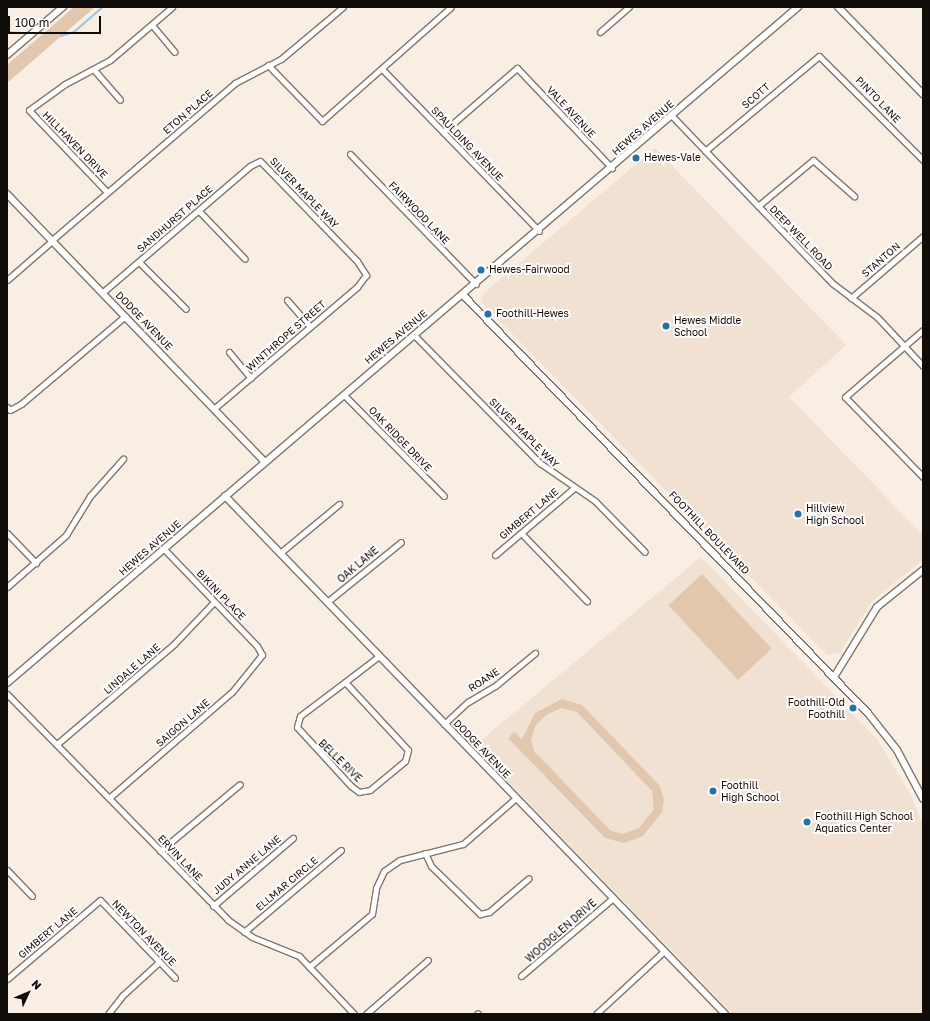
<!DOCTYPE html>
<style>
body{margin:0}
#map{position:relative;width:930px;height:1021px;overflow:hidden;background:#f8eee4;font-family:"Golos Text",sans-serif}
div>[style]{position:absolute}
.built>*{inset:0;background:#f1e1d2}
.green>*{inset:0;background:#e2c7af;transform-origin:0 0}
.stream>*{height:2px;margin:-1px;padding:0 1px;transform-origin:1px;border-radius:1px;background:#9dc4e2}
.roads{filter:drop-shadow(1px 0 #80776e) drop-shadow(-1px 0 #80776e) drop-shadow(0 1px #80776e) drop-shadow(0 -1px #80776e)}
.minor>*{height:5px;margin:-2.5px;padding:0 2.5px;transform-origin:2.5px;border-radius:2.5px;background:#fff}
.tertiary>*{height:6px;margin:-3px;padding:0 3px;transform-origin:3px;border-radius:3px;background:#fff}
.dots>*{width:11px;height:11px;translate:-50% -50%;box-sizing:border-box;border:2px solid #fffcfb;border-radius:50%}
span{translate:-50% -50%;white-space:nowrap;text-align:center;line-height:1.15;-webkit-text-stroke:4px #fffcfb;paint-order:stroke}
.street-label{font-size:10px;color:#100c09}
.poi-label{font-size:10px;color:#100c09}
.left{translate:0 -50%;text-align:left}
.right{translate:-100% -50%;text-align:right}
.frame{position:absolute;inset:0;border:8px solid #100c09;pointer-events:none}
.north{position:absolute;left:8px;top:973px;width:40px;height:40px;-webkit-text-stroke:3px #fffcfb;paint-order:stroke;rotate:46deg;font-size:11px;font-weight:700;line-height:16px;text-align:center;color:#100c09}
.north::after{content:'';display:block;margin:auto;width:14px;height:18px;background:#100c09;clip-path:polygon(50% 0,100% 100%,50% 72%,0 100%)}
.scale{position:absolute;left:8px;top:16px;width:93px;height:18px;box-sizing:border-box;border:2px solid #100c09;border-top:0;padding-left:5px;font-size:12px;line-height:14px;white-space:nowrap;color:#100c09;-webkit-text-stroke:3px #fffcfb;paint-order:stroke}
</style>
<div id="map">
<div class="built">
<div style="clip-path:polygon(655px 148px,846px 345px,789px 397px,923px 535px,923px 560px,872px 601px,840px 653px,827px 655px,481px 302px,484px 293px)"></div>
<div style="clip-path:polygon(701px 557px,877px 739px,912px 797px,923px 826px,923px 1014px,733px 1014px,474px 746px)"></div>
</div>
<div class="green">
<div style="clip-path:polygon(74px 7px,95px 7px,7px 83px,7px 65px)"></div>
<div style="left:702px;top:574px;width:102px;height:46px;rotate:47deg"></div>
<div style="clip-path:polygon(evenodd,562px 699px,582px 705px,660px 786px,664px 800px,662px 812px,643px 836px,624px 843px,605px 838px,508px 738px,514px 732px,522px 739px,535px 713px,562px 699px,561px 708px,577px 712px,652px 791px,654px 809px,639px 828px,623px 834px,611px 831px,534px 751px,531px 739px,536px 725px,546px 715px,561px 708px)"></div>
</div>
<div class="stream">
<div style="left:7px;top:32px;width:14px;rotate:4deg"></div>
<div style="left:61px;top:36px;width:14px;rotate:-17deg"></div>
<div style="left:74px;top:32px;width:38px;rotate:-41deg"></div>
</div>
<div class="roads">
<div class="minor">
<div style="left:152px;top:25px;width:35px;rotate:50deg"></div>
<div style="left:600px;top:32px;width:38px;rotate:-41deg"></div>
<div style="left:268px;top:65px;width:78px;rotate:46deg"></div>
<div style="left:322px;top:121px;width:172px;rotate:-41.5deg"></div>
<div style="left:383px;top:70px;width:224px;rotate:45.9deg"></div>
<div style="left:95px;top:71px;width:38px;rotate:49deg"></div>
<div style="left:672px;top:116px;width:231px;rotate:46.2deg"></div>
<div style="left:832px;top:283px;width:56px;rotate:37.1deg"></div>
<div style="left:877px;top:317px;width:67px;rotate:46.8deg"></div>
<div style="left:443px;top:132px;width:98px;rotate:-40.9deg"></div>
<div style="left:517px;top:68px;width:138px;rotate:46.5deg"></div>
<div style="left:705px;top:151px;width:148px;rotate:-39.8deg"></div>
<div style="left:819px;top:56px;width:147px;rotate:45deg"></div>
<div style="left:350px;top:154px;width:181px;rotate:45.9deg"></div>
<div style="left:107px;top:192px;width:113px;rotate:-133.6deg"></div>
<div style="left:29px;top:110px;width:44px;rotate:-35.8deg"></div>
<div style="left:65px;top:84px;width:51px;rotate:-28.1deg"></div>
<div style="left:110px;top:60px;width:82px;rotate:-40.5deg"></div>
<div style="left:758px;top:206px;width:72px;rotate:-39.9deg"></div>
<div style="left:813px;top:160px;width:55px;rotate:41.3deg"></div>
<div style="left:199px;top:211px;width:66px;rotate:46.2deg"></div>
<div style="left:52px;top:240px;width:241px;rotate:-40.6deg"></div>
<div style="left:235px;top:83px;width:52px;rotate:-27.6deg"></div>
<div style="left:281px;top:59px;width:81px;rotate:-40deg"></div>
<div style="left:139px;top:262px;width:66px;rotate:45deg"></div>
<div style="left:7px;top:280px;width:60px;rotate:-40.9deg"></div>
<div style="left:103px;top:292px;width:194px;rotate:-40.6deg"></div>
<div style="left:250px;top:166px;width:11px;rotate:-27deg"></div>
<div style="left:260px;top:161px;width:13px;rotate:45deg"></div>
<div style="left:269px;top:170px;width:127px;rotate:46deg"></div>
<div style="left:357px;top:261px;width:17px;rotate:57deg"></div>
<div style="left:366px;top:275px;width:15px;rotate:127deg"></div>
<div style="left:357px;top:287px;width:187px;rotate:139.6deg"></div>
<div style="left:851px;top:298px;width:95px;rotate:-40.7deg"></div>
<div style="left:287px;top:300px;width:35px;rotate:49deg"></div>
<div style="left:923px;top:330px;width:103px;rotate:139.3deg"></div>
<div style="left:845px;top:397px;width:112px;rotate:45.7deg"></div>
<div style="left:414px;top:335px;width:180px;rotate:45.5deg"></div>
<div style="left:540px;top:463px;width:67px;rotate:34.6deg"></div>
<div style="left:595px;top:501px;width:71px;rotate:45.6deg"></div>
<div style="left:229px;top:352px;width:34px;rotate:50deg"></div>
<div style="left:344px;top:395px;width:142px;rotate:45.3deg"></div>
<div style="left:7px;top:407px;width:4px;rotate:45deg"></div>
<div style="left:10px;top:410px;width:13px;rotate:-29deg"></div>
<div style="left:21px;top:404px;width:136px;rotate:-40.2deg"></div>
<div style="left:7px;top:533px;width:42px;rotate:46deg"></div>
<div style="left:521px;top:533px;width:95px;rotate:45.9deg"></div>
<div style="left:280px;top:553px;width:77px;rotate:-39.7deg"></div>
<div style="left:495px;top:555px;width:104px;rotate:-40.3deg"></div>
<div style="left:7px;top:587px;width:79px;rotate:-41.4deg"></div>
<div style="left:66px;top:535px;width:46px;rotate:-58.4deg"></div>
<div style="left:90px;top:496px;width:50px;rotate:-48.3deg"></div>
<div style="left:327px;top:602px;width:95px;rotate:-39deg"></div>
<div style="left:345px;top:682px;width:93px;rotate:47.2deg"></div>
<div style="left:408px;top:750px;width:11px;rotate:105deg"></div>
<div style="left:405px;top:761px;width:45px;rotate:140.4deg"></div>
<div style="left:370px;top:790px;width:11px;rotate:170deg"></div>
<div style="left:359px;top:792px;width:10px;rotate:-143deg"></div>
<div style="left:351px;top:786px;width:80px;rotate:-132.5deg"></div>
<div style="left:297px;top:727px;width:11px;rotate:-75deg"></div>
<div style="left:300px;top:716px;width:56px;rotate:-37.1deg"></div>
<div style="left:345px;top:682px;width:43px;rotate:-37.4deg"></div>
<div style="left:7px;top:694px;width:316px;rotate:45.6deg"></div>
<div style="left:228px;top:920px;width:29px;rotate:35deg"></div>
<div style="left:252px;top:937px;width:51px;rotate:22deg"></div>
<div style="left:299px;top:956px;width:80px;rotate:46.5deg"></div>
<div style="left:444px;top:724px;width:33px;rotate:-43deg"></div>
<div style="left:468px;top:702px;width:31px;rotate:-31deg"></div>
<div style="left:495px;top:686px;width:52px;rotate:-39.5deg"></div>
<div style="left:57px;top:744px;width:154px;rotate:-40.5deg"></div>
<div style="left:174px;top:644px;width:58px;rotate:-46.4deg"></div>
<div style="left:109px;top:798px;width:162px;rotate:-40.8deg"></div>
<div style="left:232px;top:692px;width:48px;rotate:-51deg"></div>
<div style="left:262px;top:655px;width:10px;rotate:-119deg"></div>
<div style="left:257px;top:646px;width:134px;rotate:-133.8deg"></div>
<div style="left:160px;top:851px;width:104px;rotate:-39.9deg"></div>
<div style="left:425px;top:853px;width:14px;rotate:65deg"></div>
<div style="left:431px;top:866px;width:69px;rotate:44.4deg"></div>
<div style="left:480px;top:914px;width:9px;rotate:-13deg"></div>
<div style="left:489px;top:912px;width:52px;rotate:-40.4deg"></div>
<div style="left:7px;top:870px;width:36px;rotate:46deg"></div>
<div style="left:213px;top:906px;width:105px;rotate:-40.4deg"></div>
<div style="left:244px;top:932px;width:127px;rotate:-40.2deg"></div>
<div style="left:309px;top:967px;width:82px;rotate:-40.1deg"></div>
<div style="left:372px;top:914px;width:26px;rotate:-81deg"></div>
<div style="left:376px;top:888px;width:19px;rotate:-65deg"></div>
<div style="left:384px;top:871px;width:19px;rotate:-35deg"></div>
<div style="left:400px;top:860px;width:65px;rotate:-14.3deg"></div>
<div style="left:463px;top:844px;width:70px;rotate:-41deg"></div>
<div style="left:521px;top:976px;width:121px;rotate:-40.3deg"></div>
<div style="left:7px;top:979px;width:122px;rotate:-40.3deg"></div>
<div style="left:100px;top:900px;width:108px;rotate:46.1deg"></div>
<div style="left:108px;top:1014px;width:24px;rotate:-52deg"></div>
<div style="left:123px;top:995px;width:49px;rotate:-42.5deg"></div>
<div style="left:366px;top:1014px;width:82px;rotate:-41.1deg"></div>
<div style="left:477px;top:1014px;width:1px;rotate:-45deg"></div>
<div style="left:596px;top:1014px;width:93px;rotate:-42.8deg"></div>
</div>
<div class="tertiary">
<div style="left:838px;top:7px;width:122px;rotate:45.7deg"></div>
<div style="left:7px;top:55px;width:74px;rotate:-40.6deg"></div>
<div style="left:7px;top:194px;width:372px;rotate:46.1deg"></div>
<div style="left:463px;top:295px;width:581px;rotate:45.91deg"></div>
<div style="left:867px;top:712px;width:48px;rotate:51.7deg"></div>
<div style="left:897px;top:750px;width:55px;rotate:62deg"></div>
<div style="left:225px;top:496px;width:720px;rotate:46.01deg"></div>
<div style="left:834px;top:677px;width:82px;rotate:-58.4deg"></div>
<div style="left:877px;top:607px;width:59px;rotate:-38.8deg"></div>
<div style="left:7px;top:683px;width:1041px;rotate:-40.52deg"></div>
</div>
</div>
<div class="dots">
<div style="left:636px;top:158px;background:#2573a5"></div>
<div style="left:481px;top:270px;background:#2573a5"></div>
<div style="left:488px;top:314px;background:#2573a5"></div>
<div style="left:666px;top:326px;background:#2573a5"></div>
<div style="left:798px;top:514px;background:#2573a5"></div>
<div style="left:853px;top:708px;background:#2573a5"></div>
<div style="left:713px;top:791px;background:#2573a5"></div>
<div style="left:807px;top:822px;background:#2573a5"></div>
</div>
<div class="street-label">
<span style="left:756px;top:96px;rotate:-41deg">SCOTT</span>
<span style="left:878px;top:100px;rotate:46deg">PINTO LANE</span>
<span style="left:188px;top:112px;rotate:-41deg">ETON PLACE</span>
<span style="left:571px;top:112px;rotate:47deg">VALE AVENUE</span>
<span style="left:643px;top:128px;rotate:-41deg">HEWES AVENUE</span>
<span style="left:467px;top:144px;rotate:46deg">SPAULDING AVENUE</span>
<span style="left:75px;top:145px;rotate:46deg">HILLHAVEN DRIVE</span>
<span style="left:304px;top:193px;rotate:46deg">SILVER MAPLE WAY</span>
<span style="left:419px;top:213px;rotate:46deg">FAIRWOOD LANE</span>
<span style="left:175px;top:219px;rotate:-41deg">SANDHURST PLACE</span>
<span style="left:801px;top:238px;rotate:46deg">DEEP WELL ROAD</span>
<span style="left:881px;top:260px;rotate:-41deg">STANTON</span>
<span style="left:144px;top:321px;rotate:46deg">DODGE AVENUE</span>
<span style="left:286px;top:336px;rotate:-41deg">WINTHROPE STREET</span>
<span style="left:396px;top:337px;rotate:-40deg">HEWES AVENUE</span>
<span style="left:524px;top:433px;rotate:45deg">SILVER MAPLE WAY</span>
<span style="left:400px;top:439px;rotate:46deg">OAK RIDGE DRIVE</span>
<span style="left:529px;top:514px;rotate:-40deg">GIMBERT LANE</span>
<span style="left:709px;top:533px;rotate:46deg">FOOTHILL BOULEVARD</span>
<span style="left:150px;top:548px;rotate:-41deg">HEWES AVENUE</span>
<span style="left:358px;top:565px;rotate:-40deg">OAK LANE</span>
<span style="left:221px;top:595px;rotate:46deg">BIKINI PLACE</span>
<span style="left:132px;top:669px;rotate:-41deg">LINDALE LANE</span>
<span style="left:484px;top:680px;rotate:-33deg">ROANE</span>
<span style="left:183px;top:723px;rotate:-41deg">SAIGON LANE</span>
<span style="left:482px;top:749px;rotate:46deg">DODGE AVENUE</span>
<span style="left:340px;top:761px;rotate:44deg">BELLE RIVE</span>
<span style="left:180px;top:858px;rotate:46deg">ERVIN LANE</span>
<span style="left:247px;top:865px;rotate:-40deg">JUDY ANNE LANE</span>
<span style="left:287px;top:884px;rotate:-40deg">ELLMAR CIRCLE</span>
<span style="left:561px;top:931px;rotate:-41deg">WOODGLEN DRIVE</span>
<span style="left:48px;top:933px;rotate:-40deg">GIMBERT LANE</span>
<span style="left:144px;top:933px;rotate:46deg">NEWTON AVENUE</span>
</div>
<div class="poi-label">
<span class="left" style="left:644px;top:158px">Hewes-Vale</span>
<span class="left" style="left:489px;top:270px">Hewes-Fairwood</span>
<span class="left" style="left:496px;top:314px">Foothill-Hewes</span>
<span class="left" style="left:674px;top:326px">Hewes Middle<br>School</span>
<span class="left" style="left:806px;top:514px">Hillview<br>High School</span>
<span class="right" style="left:845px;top:708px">Foothill-Old<br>Foothill</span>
<span class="left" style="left:721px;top:791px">Foothill<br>High School</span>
<span class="left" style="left:815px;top:822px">Foothill High School<br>Aquatics Center</span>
</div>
<div class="frame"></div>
<div class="north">N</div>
<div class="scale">100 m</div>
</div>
